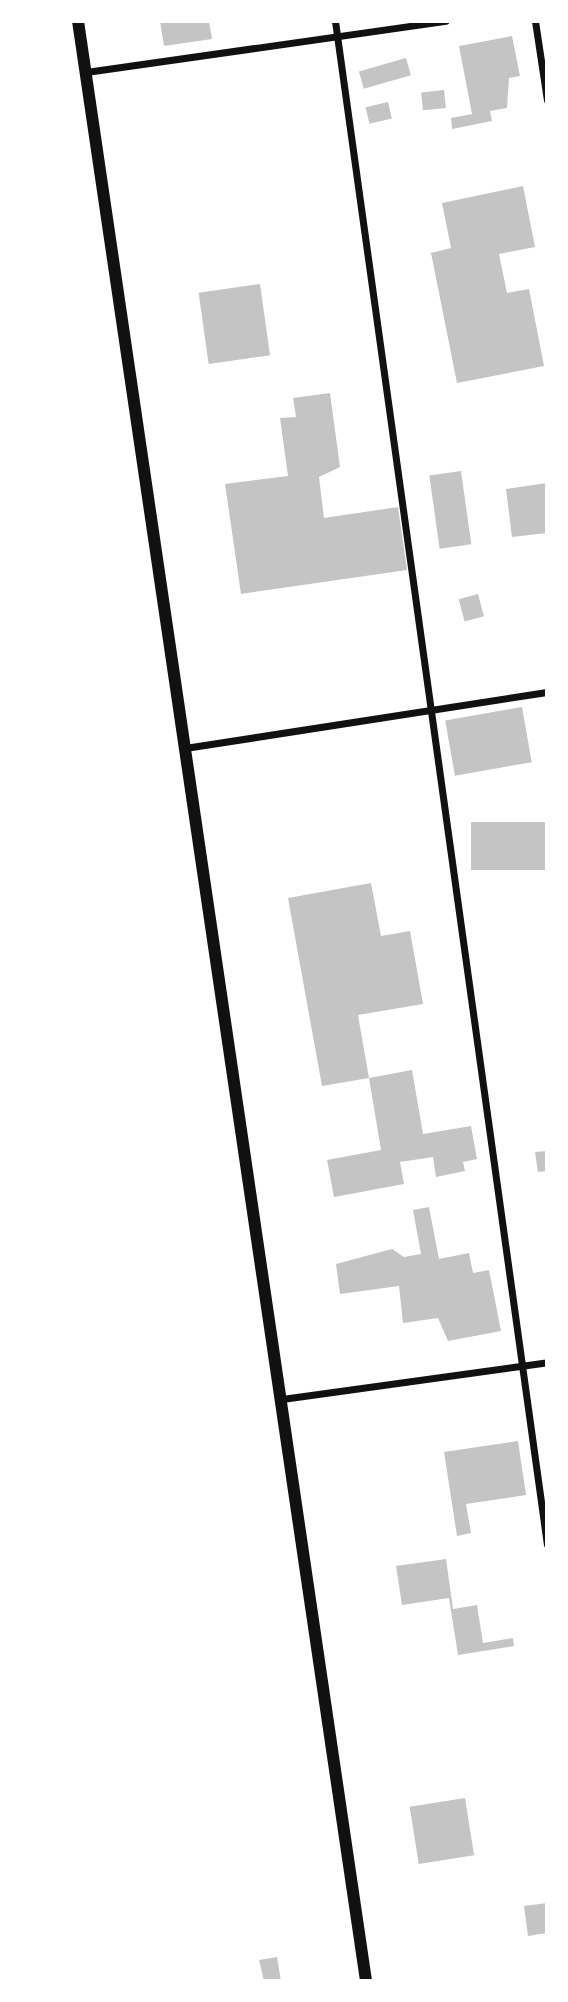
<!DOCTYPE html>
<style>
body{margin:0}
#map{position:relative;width:568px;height:2002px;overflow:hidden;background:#fff;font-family:"Golos Text",sans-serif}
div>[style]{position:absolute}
.building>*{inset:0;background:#c4c4c4;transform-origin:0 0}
.minor>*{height:7px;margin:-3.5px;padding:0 3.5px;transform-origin:3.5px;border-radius:3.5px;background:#111}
.tertiary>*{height:12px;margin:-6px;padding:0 6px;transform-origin:6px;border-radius:6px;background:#111}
span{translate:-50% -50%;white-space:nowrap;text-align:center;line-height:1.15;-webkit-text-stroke:7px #fff;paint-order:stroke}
.frame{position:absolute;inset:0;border:23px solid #fff;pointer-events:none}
</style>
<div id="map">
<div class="building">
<div style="clip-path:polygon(160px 21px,209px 21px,212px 39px,164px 46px)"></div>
<div style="clip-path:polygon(512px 36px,520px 76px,509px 78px,507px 108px,490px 111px,492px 121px,452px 129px,451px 118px,472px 114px,459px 46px)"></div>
<div style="left:406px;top:58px;width:18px;height:49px;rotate:74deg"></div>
<div style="left:444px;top:90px;width:18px;height:23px;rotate:84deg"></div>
<div style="left:388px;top:102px;width:17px;height:23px;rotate:77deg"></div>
<div style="clip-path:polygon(523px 186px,535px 247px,499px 254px,507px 293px,529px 289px,544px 366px,457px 383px,431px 253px,451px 248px,442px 203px)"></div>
<div style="left:260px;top:284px;width:72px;height:62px;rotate:82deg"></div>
<div style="clip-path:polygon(330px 393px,340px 467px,319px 477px,324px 518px,398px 507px,407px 570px,241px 594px,225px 484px,288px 476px,280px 418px,296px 417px,293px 398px)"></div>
<div style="left:461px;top:471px;width:74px;height:32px;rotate:82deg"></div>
<div style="clip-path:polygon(547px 483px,547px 533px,512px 537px,506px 489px)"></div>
<div style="left:478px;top:594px;width:23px;height:20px;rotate:75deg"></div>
<div style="left:522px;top:707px;width:56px;height:78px;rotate:80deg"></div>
<div style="left:547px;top:822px;width:48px;height:76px;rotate:90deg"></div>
<div style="clip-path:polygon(371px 883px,381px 936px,410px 931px,423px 1004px,358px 1015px,369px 1078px,322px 1086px,288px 898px)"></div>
<div style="clip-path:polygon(412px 1070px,423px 1134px,471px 1126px,477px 1159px,463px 1162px,465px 1171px,436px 1177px,433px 1157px,400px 1162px,404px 1184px,334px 1197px,327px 1160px,381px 1150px,369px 1078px)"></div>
<div style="clip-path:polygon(547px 1151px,547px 1171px,538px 1172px,535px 1152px)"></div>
<div style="clip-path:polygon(429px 1207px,439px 1259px,469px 1253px,473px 1273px,489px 1270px,501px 1331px,448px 1341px,438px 1318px,403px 1323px,399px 1286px,340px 1294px,336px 1264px,392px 1249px,404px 1257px,421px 1254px,413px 1210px)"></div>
<div style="clip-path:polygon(518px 1441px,526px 1495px,466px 1504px,471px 1533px,457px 1536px,444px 1452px)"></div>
<div style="clip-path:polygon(446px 1559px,453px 1609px,477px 1605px,483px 1643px,513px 1638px,514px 1646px,458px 1655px,449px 1598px,402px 1605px,396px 1566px)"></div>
<div style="left:465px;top:1798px;width:58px;height:56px;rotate:81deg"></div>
<div style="clip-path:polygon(547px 1903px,547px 1933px,528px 1936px,524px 1906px)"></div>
<div style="clip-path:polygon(277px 1957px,281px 1981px,264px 1981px,259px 1960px)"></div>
</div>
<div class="minor">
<div style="left:335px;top:21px;width:1538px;rotate:82.08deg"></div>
<div style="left:535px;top:21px;width:80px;rotate:81.4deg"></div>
<div style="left:86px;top:72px;width:363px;rotate:-8.1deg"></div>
<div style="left:185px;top:748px;width:366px;rotate:-8.8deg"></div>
<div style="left:282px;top:1399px;width:268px;rotate:-7.9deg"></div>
</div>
<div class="tertiary">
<div style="left:78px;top:21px;width:1981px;rotate:81.64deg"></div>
</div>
<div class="frame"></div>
</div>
